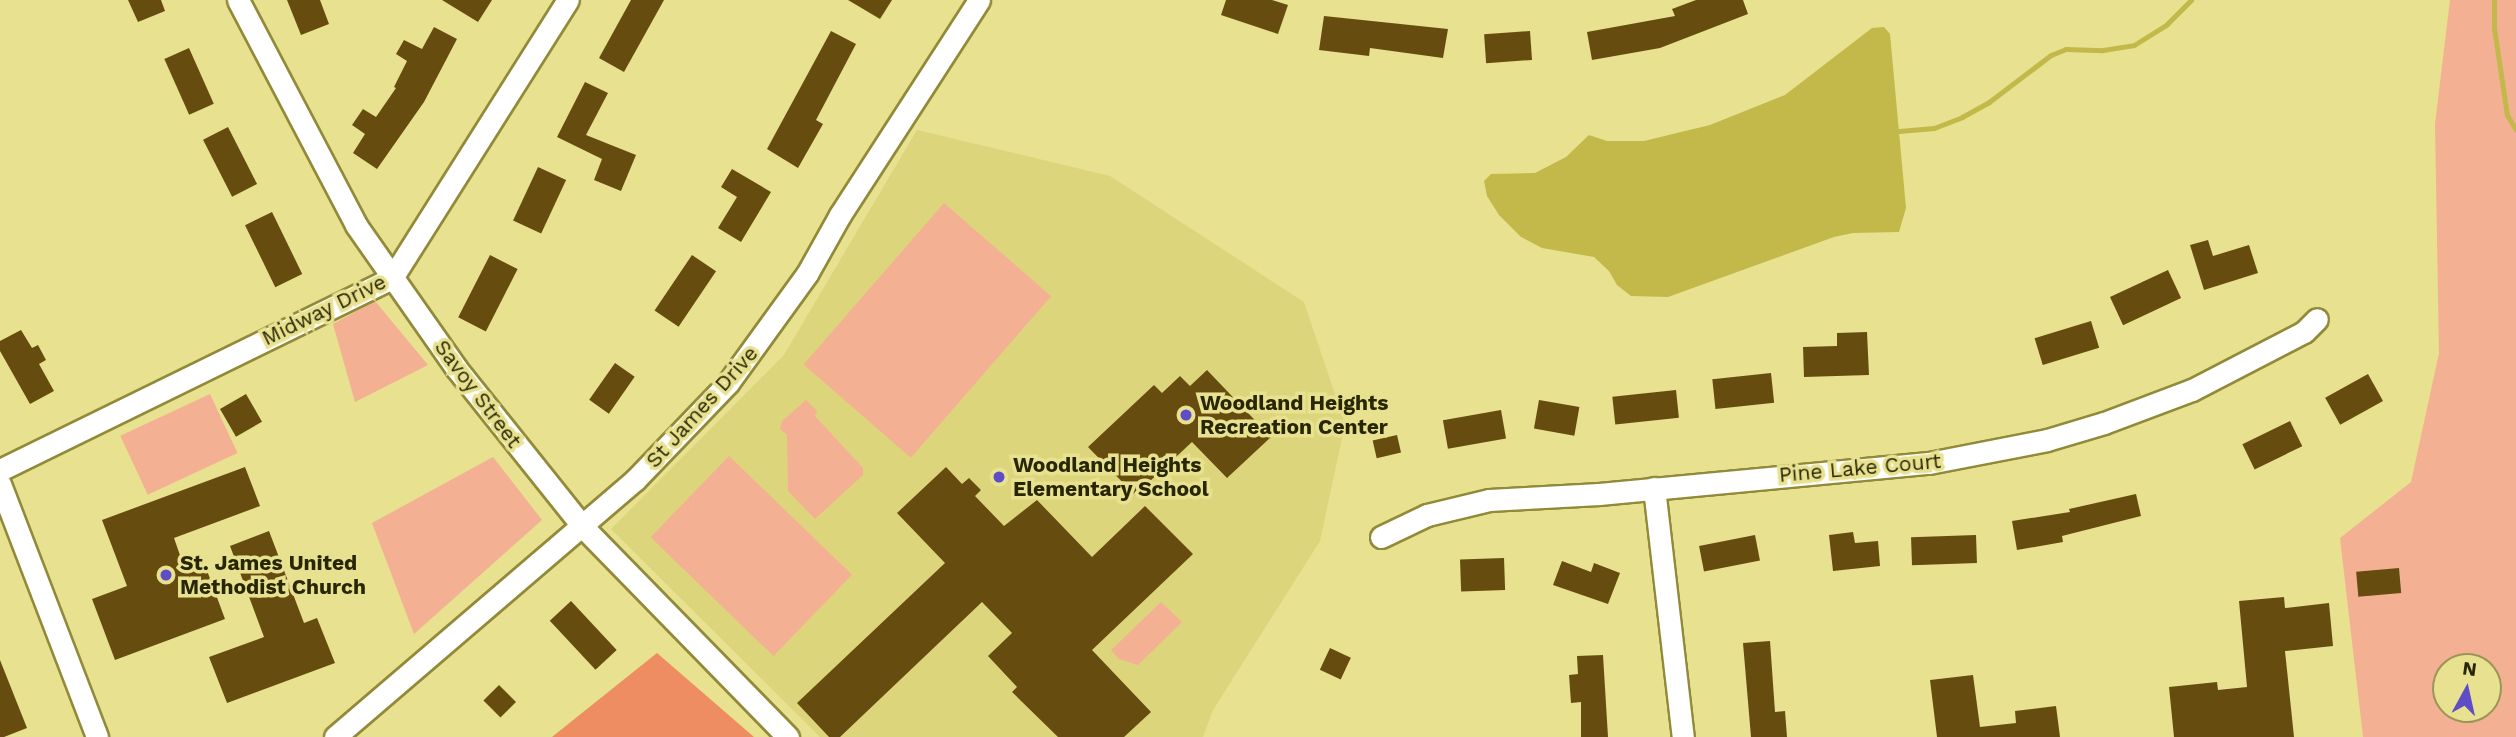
<!DOCTYPE html>
<style>
body{margin:0}
#map{position:relative;width:2516px;height:737px;overflow:hidden;background:#e7e190;font-family:"Work Sans",sans-serif}
div>[style]{position:absolute}
.built>*{inset:0;background:#ddd57b}
.green>*{inset:0;background:#f4b093;transform-origin:0 0}
.forest>*{inset:0;background:#ee8d62}
.water>*{inset:0;background:#c2b94a}
.stream>*{height:5px;margin:-2.5px;padding:0 2.5px;transform-origin:2.5px;border-radius:2.5px;background:#c2b94a}
.building>*{inset:0;background:#664d0f;transform-origin:0 0}
.roads{filter:drop-shadow(2px 0 #918a39) drop-shadow(-2px 0 #918a39) drop-shadow(0 2px #918a39) drop-shadow(0 -2px #918a39)}
.minor>*{height:21px;margin:-10.5px;padding:0 10.5px;transform-origin:10.5px;border-radius:10.5px;background:#fff}
.dots>*{width:19px;height:19px;translate:-50% -50%;box-sizing:border-box;border:4px solid #e7e190;border-radius:50%}
span{translate:-50% -50%;white-space:nowrap;text-align:center;line-height:1.15;-webkit-text-stroke:7px #e7e190;paint-order:stroke}
.street-label{font-size:21px;color:#292604}
.poi-label{font-size:21px;color:#292604;font-weight:700}
.left{translate:0 -50%;text-align:left}
.north{position:absolute;left:2432px;top:653px;width:70px;height:70px;box-sizing:border-box;background:#e7e190;border:2px solid #9b9658;border-radius:50%;rotate:8deg;font-size:19px;font-weight:700;line-height:28px;text-align:center;color:#292604}
.north::after{content:'';display:block;margin:auto;width:24px;height:32px;background:#5e4dc6;clip-path:polygon(50% 0,100% 100%,50% 72%,0 100%)}
</style>
<div id="map">
<div class="built">
<div style="clip-path:polygon(917px 130px,1110px 176px,1304px 302px,1345px 424px,1320px 541px,1213px 710px,1203px 737px,820px 737px,611px 529px,784px 355px)"></div>
</div>
<div class="green">
<div style="clip-path:polygon(evenodd,2450px 0,2516px 0,2516px 737px,2363px 737px,2340px 538px,2411px 482px,2439px 353px,2435px 124px,2450px 0,2446px 667px,2488px 667px,2488px 709px,2446px 709px,2446px 667px)"></div>
<div style="left:944px;top:203px;width:142px;height:214px;rotate:41deg"></div>
<div style="clip-path:polygon(375px 301px,428px 365px,355px 402px,333px 324px)"></div>
<div style="left:210px;top:394px;width:65px;height:99px;rotate:65deg"></div>
<div style="clip-path:polygon(806px 400px,817px 411px,815px 416px,863px 468px,863px 475px,815px 519px,788px 491px,787px 435px,780px 429px,782px 421px)"></div>
<div style="left:729px;top:456px;width:171px;height:113px;rotate:44deg"></div>
<div style="clip-path:polygon(493px 457px,542px 520px,414px 634px,372px 523px)"></div>
<div style="clip-path:polygon(1161px 602px,1182px 622px,1138px 665px,1119px 659px,1111px 650px)"></div>
</div>
<div class="forest">
<div style="clip-path:polygon(657px 653px,754px 737px,552px 737px)"></div>
</div>
<div class="water">
<div style="clip-path:polygon(1884px 27px,1890px 34px,1906px 208px,1899px 232px,1853px 233px,1834px 237px,1668px 297px,1631px 296px,1617px 285px,1609px 271px,1594px 257px,1542px 248px,1521px 237px,1499px 215px,1487px 196px,1484px 181px,1491px 174px,1535px 173px,1566px 157px,1589px 135px,1607px 141px,1644px 141px,1710px 125px,1785px 95px,1872px 28px)"></div>
</div>
<div class="stream">
<div style="left:2494px;top:0;width:28px;rotate:90deg"></div>
<div style="left:2494px;top:28px;width:88px;rotate:81.5deg"></div>
<div style="left:2507px;top:115px;width:17px;rotate:59deg"></div>
<div style="left:1899px;top:131px;width:35px;rotate:-5deg"></div>
<div style="left:1934px;top:128px;width:30px;rotate:-21deg"></div>
<div style="left:1962px;top:117px;width:31px;rotate:-29deg"></div>
<div style="left:1989px;top:102px;width:78px;rotate:-37.2deg"></div>
<div style="left:2051px;top:55px;width:16px;rotate:-22deg"></div>
<div style="left:2066px;top:49px;width:37px;rotate:2deg"></div>
<div style="left:2103px;top:50px;width:31px;rotate:-9deg"></div>
<div style="left:2134px;top:45px;width:39px;rotate:-32deg"></div>
<div style="left:2167px;top:24px;width:34px;rotate:-45deg"></div>
</div>
<div class="building">
<div style="clip-path:polygon(128px 0,161px 0,165px 11px,138px 22px)"></div>
<div style="clip-path:polygon(287px 0,320px 0,329px 24px,301px 35px)"></div>
<div style="clip-path:polygon(442px 0,492px 0,478px 22px)"></div>
<div style="clip-path:polygon(631px 0,664px 0,624px 72px,599px 58px)"></div>
<div style="clip-path:polygon(848px 0,892px 0,880px 19px)"></div>
<div style="clip-path:polygon(1226px 0,1272px 0,1288px 5px,1278px 34px,1221px 15px)"></div>
<div style="clip-path:polygon(1696px 0,1743px 0,1748px 14px,1660px 48px,1592px 60px,1587px 32px,1675px 16px,1672px 9px)"></div>
<div style="clip-path:polygon(1324px 16px,1448px 29px,1443px 58px,1370px 48px,1369px 56px,1319px 50px)"></div>
<div style="clip-path:polygon(434px 27px,457px 39px,424px 102px,377px 169px,353px 153px,365px 134px,352px 125px,363px 109px,376px 117px,396px 88px,394px 87px,407px 61px,396px 54px,404px 40px,422px 49px)"></div>
<div style="clip-path:polygon(831px 31px,856px 44px,816px 120px,823px 124px,798px 168px,767px 149px)"></div>
<div style="left:1530px;top:31px;width:29px;height:46px;rotate:86deg"></div>
<div style="left:189px;top:48px;width:61px;height:27px;rotate:66deg"></div>
<div style="clip-path:polygon(585px 82px,608px 93px,586px 135px,636px 155px,621px 191px,594px 180px,602px 159px,557px 137px)"></div>
<div style="left:228px;top:127px;width:64px;height:28px;rotate:63deg"></div>
<div style="left:538px;top:167px;width:31px;height:59px;rotate:25deg"></div>
<div style="clip-path:polygon(732px 169px,771px 192px,741px 242px,718px 228px,737px 197px,721px 187px)"></div>
<div style="left:272px;top:212px;width:69px;height:30px;rotate:64deg"></div>
<div style="clip-path:polygon(2208px 240px,2213px 256px,2249px 245px,2258px 273px,2204px 290px,2190px 245px)"></div>
<div style="left:490px;top:255px;width:31px;height:70px;rotate:27deg"></div>
<div style="left:692px;top:255px;width:29px;height:67px;rotate:34deg"></div>
<div style="left:2168px;top:270px;width:31px;height:64px;rotate:65deg"></div>
<div style="left:2091px;top:321px;width:28px;height:59px;rotate:73deg"></div>
<div style="clip-path:polygon(21px 330px,32px 348px,38px 345px,46px 360px,39px 364px,54px 391px,30px 404px,0 351px,0 341px)"></div>
<div style="clip-path:polygon(1867px 332px,1869px 375px,1804px 377px,1803px 347px,1837px 346px,1837px 333px)"></div>
<div style="left:615px;top:363px;width:24px;height:45px;rotate:35deg"></div>
<div style="clip-path:polygon(1207px 370px,1271px 437px,1227px 478px,1192px 442px,1135px 495px,1088px 447px,1154px 385px,1162px 393px,1180px 376px,1190px 386px)"></div>
<div style="left:1771px;top:373px;width:30px;height:59px;rotate:84deg"></div>
<div style="left:2368px;top:374px;width:31px;height:49px;rotate:61deg"></div>
<div style="left:1676px;top:390px;width:28px;height:64px;rotate:84deg"></div>
<div style="left:246px;top:394px;width:32px;height:30px;rotate:60deg"></div>
<div style="left:1539px;top:400px;width:41px;height:29px;rotate:10deg"></div>
<div style="left:1501px;top:410px;width:29px;height:59px;rotate:80deg"></div>
<div style="left:2290px;top:421px;width:28px;height:53px;rotate:64deg"></div>
<div style="left:1397px;top:435px;width:18px;height:25px;rotate:77deg"></div>
<div style="clip-path:polygon(245px 467px,260px 506px,174px 538px,183px 564px,202px 557px,225px 619px,115px 660px,92px 599px,127px 586px,102px 520px)"></div>
<div style="clip-path:polygon(946px 467px,962px 484px,969px 478px,981px 490px,975px 496px,1004px 526px,1037px 500px,1092px 557px,1145px 506px,1193px 554px,1092px 650px,1151px 712px,1124px 737px,1058px 737px,1012px 692px,1017px 687px,988px 656px,1012px 633px,982px 602px,840px 737px,829px 737px,797px 703px,945px 563px,897px 513px)"></div>
<div style="clip-path:polygon(2136px 494px,2141px 516px,2062px 536px,2063px 542px,2017px 550px,2012px 521px,2070px 512px,2069px 509px)"></div>
<div style="clip-path:polygon(269px 531px,304px 623px,317px 618px,335px 663px,227px 703px,209px 657px,264px 637px,230px 546px)"></div>
<div style="clip-path:polygon(1853px 532px,1855px 543px,1878px 541px,1880px 566px,1833px 571px,1829px 535px)"></div>
<div style="left:1755px;top:535px;width:26px;height:57px;rotate:79deg"></div>
<div style="left:1976px;top:535px;width:28px;height:65px;rotate:88deg"></div>
<div style="left:1504px;top:558px;width:32px;height:44px;rotate:88deg"></div>
<div style="clip-path:polygon(1562px 561px,1591px 572px,1594px 563px,1620px 573px,1608px 604px,1553px 585px)"></div>
<div style="left:2399px;top:568px;width:25px;height:43px;rotate:85deg"></div>
<div style="clip-path:polygon(2284px 597px,2285px 608px,2329px 603px,2333px 646px,2285px 651px,2294px 737px,2174px 737px,2169px 687px,2217px 682px,2218px 690px,2247px 687px,2239px 601px)"></div>
<div style="left:571px;top:601px;width:67px;height:29px;rotate:47deg"></div>
<div style="clip-path:polygon(1770px 641px,1775px 712px,1785px 711px,1787px 737px,1751px 737px,1743px 643px)"></div>
<div style="left:1330px;top:648px;width:23px;height:24px;rotate:25deg"></div>
<div style="clip-path:polygon(1603px 655px,1608px 737px,1581px 737px,1581px 702px,1571px 703px,1569px 675px,1578px 674px,1577px 656px)"></div>
<div style="clip-path:polygon(0 660px,27px 728px,4px 737px,0 737px)"></div>
<div style="clip-path:polygon(1973px 675px,1980px 727px,2016px 723px,2015px 711px,2056px 706px,2060px 737px,1937px 737px,1930px 680px)"></div>
<div style="left:499px;top:685px;width:24px;height:22px;rotate:45deg"></div>
</div>
<div class="roads">
<div class="minor">
<div style="left:238px;top:0;width:254px;rotate:62.3deg"></div>
<div style="left:356px;top:225px;width:174px;rotate:55deg"></div>
<div style="left:456px;top:368px;width:202px;rotate:51.4deg"></div>
<div style="left:582px;top:526px;width:295px;rotate:45.7deg"></div>
<div style="left:0;top:470px;width:436px;rotate:-26.1deg"></div>
<div style="left:392px;top:278px;width:329px;rotate:-57.7deg"></div>
<div style="left:0;top:484px;width:271px;rotate:69deg"></div>
<div style="left:1654px;top:488px;width:251px;rotate:83.4deg"></div>
<div style="left:1381px;top:537px;width:51px;rotate:-25.6deg"></div>
<div style="left:1427px;top:515px;width:64px;rotate:-13.6deg"></div>
<div style="left:1489px;top:500px;width:110px;rotate:-3.1deg"></div>
<div style="left:1599px;top:494px;width:331px;rotate:-5.4deg"></div>
<div style="left:1929px;top:463px;width:120px;rotate:-11deg"></div>
<div style="left:2047px;top:440px;width:59px;rotate:-16.6deg"></div>
<div style="left:2104px;top:423px;width:94px;rotate:-20.6deg"></div>
<div style="left:2192px;top:390px;width:126px;rotate:-27.4deg"></div>
<div style="left:2304px;top:332px;width:18px;rotate:-45deg"></div>
<div style="left:335px;top:737px;width:395px;rotate:-40.6deg"></div>
<div style="left:635px;top:480px;width:134px;rotate:-46.2deg"></div>
<div style="left:728px;top:383px;width:135px;rotate:-54.1deg"></div>
<div style="left:807px;top:274px;width:68px;rotate:-60.8deg"></div>
<div style="left:840px;top:215px;width:256px;rotate:-57.1deg"></div>
</div>
</div>
<div class="dots">
<div style="left:1186px;top:415px;background:#5e4dc6"></div>
<div style="left:999px;top:477px;background:#5e4dc6"></div>
<div style="left:166px;top:575px;background:#5e4dc6"></div>
</div>
<div class="street-label">
<span style="left:324px;top:310px;rotate:-26deg">Midway Drive</span>
<span style="left:478px;top:394px;rotate:53deg">Savoy Street</span>
<span style="left:702px;top:407px;rotate:-48deg">St James Drive</span>
<span style="left:1860px;top:468px;rotate:-5deg">Pine Lake Court</span>
</div>
<div class="poi-label">
<span class="left" style="left:1200px;top:415px">Woodland Heights<br>Recreation Center</span>
<span class="left" style="left:1013px;top:477px">Woodland Heights<br>Elementary School</span>
<span class="left" style="left:180px;top:575px">St. James United<br>Methodist Church</span>
</div>
<div class="north">N</div>
</div>
